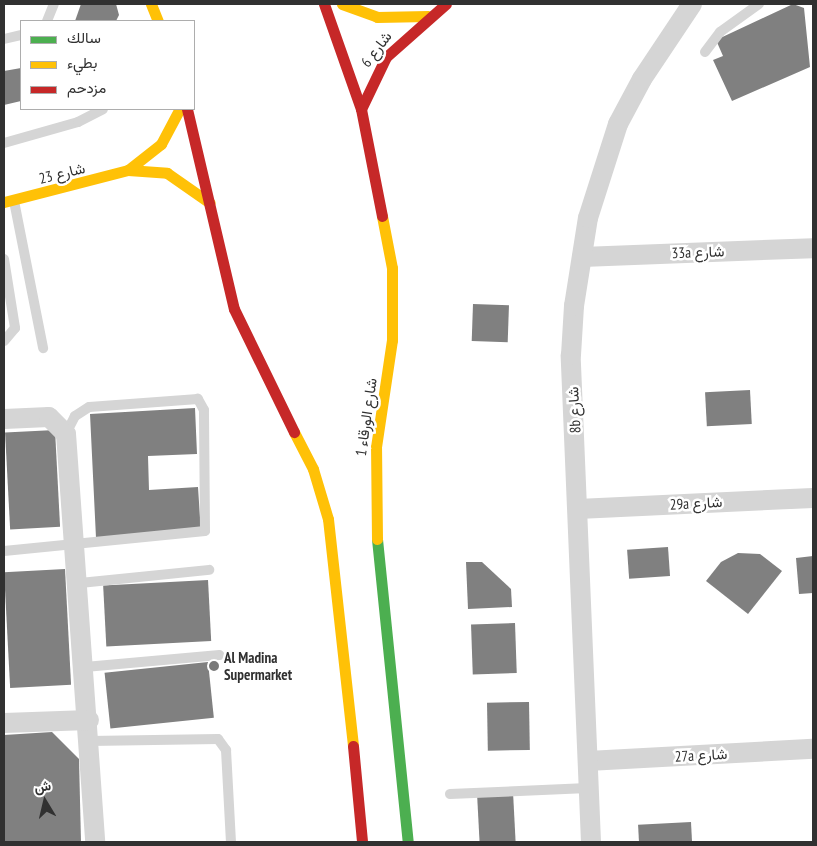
<!DOCTYPE html>
<meta charset="utf-8">
<style>
body{margin:0}
#map{position:relative;width:817px;height:846px;overflow:hidden;background:#fff;font-family:"PT Sans Narrow",Vazirmatn,sans-serif}
div>[style]{position:absolute}
.building>*{inset:0;background:#808080;transform-origin:0 0}
.lane>*{height:10px;margin:-5px;padding:0 5px;transform-origin:5px;border-radius:5px;background:#d5d5d5}
.street>*{height:20px;margin:-10px;padding:0 10px;transform-origin:10px;border-radius:10px;background:#d5d5d5}
.fast>*{height:11px;margin:-5.5px;padding:0 5.5px;transform-origin:5.5px;border-radius:5.5px;background:#4caf50}
.slow>*{height:11px;margin:-5.5px;padding:0 5.5px;transform-origin:5.5px;border-radius:5.5px;background:#ffc107}
.jam>*{height:11px;margin:-5.5px;padding:0 5.5px;transform-origin:5.5px;border-radius:5.5px;background:#c62828}
.dots>*{width:14px;height:14px;translate:-50% -50%;box-sizing:border-box;border:2px solid #fff;border-radius:50%}
span{translate:-50% -50%;white-space:nowrap;text-align:center;line-height:1.15;-webkit-text-stroke:5px #fff;paint-order:stroke}
.street-label{font-size:15px;color:#313131}
.poi-label{font-size:15px;color:#313131;font-weight:700}
.left{translate:0 -50%;text-align:left}
.frame{position:absolute;inset:0;border:5px solid #313131;pointer-events:none}
.legend{position:absolute;left:20px;top:20px;width:175px;height:90px;box-sizing:border-box;background:#fff;border:1px solid #adadad;margin:0;padding:6px 9px;list-style:none;font-size:15px;color:#313131}
.legend li{display:flex;align-items:center;gap:10px;height:25px}
.legend b{width:25px;border:1px solid #adadad}
.north{position:absolute;left:20px;top:776px;width:50px;height:50px;-webkit-text-stroke:4px #fff;paint-order:stroke;rotate:351deg;font-size:14px;font-weight:700;line-height:20px;text-align:center;color:#313131}
.north::after{content:'';display:block;margin:auto;width:18px;height:22px;background:#313131;clip-path:polygon(50% 0,100% 100%,50% 72%,0 100%)}
</style>
<div id="map">
<div class="building">
<div style="clip-path:polygon(81px 4px,116px 4px,119px 15px,116px 21px,75px 21px)"></div>
<div style="clip-path:polygon(793px 4px,804px 8px,810px 67px,732px 101px,713px 60px,723px 56px,716px 40px)"></div>
<div style="clip-path:polygon(21px 68px,21px 101px,4px 105px,4px 71px)"></div>
<div style="left:473px;top:304px;width:36px;height:37px;rotate:2deg"></div>
<div style="left:750px;top:390px;width:34px;height:45px;rotate:87deg"></div>
<div style="clip-path:polygon(195px 408px,197px 454px,148px 456px,149px 490px,198px 487px,201px 533px,96px 538px,90px 414px)"></div>
<div style="left:55px;top:430px;width:97px;height:50px;rotate:87deg"></div>
<div style="left:668px;top:547px;width:29px;height:41px;rotate:86deg"></div>
<div style="clip-path:polygon(738px 553px,760px 554px,782px 571px,748px 614px,706px 581px,721px 562px)"></div>
<div style="clip-path:polygon(813px 556px,813px 593px,799px 594px,796px 558px)"></div>
<div style="clip-path:polygon(466px 562px,482px 562px,511px 589px,512px 607px,468px 609px)"></div>
<div style="left:65px;top:569px;width:116px;height:61px;rotate:87deg"></div>
<div style="left:208px;top:580px;width:61px;height:105px;rotate:87deg"></div>
<div style="left:515px;top:623px;width:50px;height:44px;rotate:88deg"></div>
<div style="left:208px;top:662px;width:56px;height:104px;rotate:84deg"></div>
<div style="left:529px;top:702px;width:48px;height:42px;rotate:89deg"></div>
<div style="clip-path:polygon(52px 732px,79px 759px,81px 842px,4px 842px,4px 735px)"></div>
<div style="left:513px;top:792px;width:50px;height:36px;rotate:87deg"></div>
<div style="left:691px;top:822px;width:20px;height:53px;rotate:87deg"></div>
</div>
<div class="lane">
<div style="left:47px;top:21px;width:18px;rotate:-68deg"></div>
<div style="left:4px;top:39px;width:17px;rotate:-13deg"></div>
<div style="left:705px;top:52px;width:25px;rotate:-53deg"></div>
<div style="left:720px;top:32px;width:48px;rotate:-35.7deg"></div>
<div style="left:4px;top:143px;width:77px;rotate:-15.8deg"></div>
<div style="left:78px;top:122px;width:28px;rotate:-27deg"></div>
<div style="left:14px;top:201px;width:150px;rotate:78.8deg"></div>
<div style="left:4px;top:259px;width:70px;rotate:80.9deg"></div>
<div style="left:15px;top:328px;width:17px;rotate:130deg"></div>
<div style="left:4px;top:551px;width:202px;rotate:-5.7deg"></div>
<div style="left:205px;top:531px;width:121px;rotate:-90.5deg"></div>
<div style="left:204px;top:410px;width:13px;rotate:-119deg"></div>
<div style="left:198px;top:399px;width:109px;rotate:175.8deg"></div>
<div style="left:89px;top:407px;width:17px;rotate:147deg"></div>
<div style="left:75px;top:416px;width:20px;rotate:117deg"></div>
<div style="left:80px;top:583px;width:130px;rotate:-5.8deg"></div>
<div style="left:85px;top:667px;width:135px;rotate:-5.1deg"></div>
<div style="left:90px;top:741px;width:128px;rotate:-0.9deg"></div>
<div style="left:218px;top:739px;width:14px;rotate:54deg"></div>
<div style="left:226px;top:750px;width:92px;rotate:86.9deg"></div>
<div style="left:450px;top:794px;width:138px;rotate:-2.5deg"></div>
</div>
<div class="street">
<div style="left:582px;top:257px;width:231px;rotate:-2.2deg"></div>
<div style="left:4px;top:419px;width:45px;rotate:-2.5deg"></div>
<div style="left:49px;top:417px;width:24px;rotate:45deg"></div>
<div style="left:66px;top:434px;width:409px;rotate:85.9deg"></div>
<div style="left:578px;top:509px;width:235px;rotate:-2.7deg"></div>
<div style="left:4px;top:723px;width:85px;rotate:-2deg"></div>
<div style="left:588px;top:761px;width:225px;rotate:-3.1deg"></div>
<div style="left:591px;top:842px;width:487px;rotate:-92.4deg"></div>
<div style="left:571px;top:355px;width:49px;rotate:-86.5deg"></div>
<div style="left:574px;top:306px;width:89px;rotate:-81deg"></div>
<div style="left:588px;top:218px;width:99px;rotate:-72.3deg"></div>
<div style="left:618px;top:124px;width:51px;rotate:-61.9deg"></div>
<div style="left:642px;top:79px;width:90px;rotate:-56.3deg"></div>
</div>
<div class="fast">
<div style="left:377px;top:539px;width:305px;rotate:84.2deg"></div>
</div>
<div class="slow">
<div style="left:151px;top:4px;width:18px;rotate:68deg"></div>
<div style="left:342px;top:4px;width:37px;rotate:20deg"></div>
<div style="left:377px;top:17px;width:51px;rotate:-1.1deg"></div>
<div style="left:128px;top:170px;width:39px;rotate:4deg"></div>
<div style="left:167px;top:173px;width:52px;rotate:34.9deg"></div>
<div style="left:4px;top:202px;width:128px;rotate:-14.5deg"></div>
<div style="left:128px;top:170px;width:42px;rotate:-38.2deg"></div>
<div style="left:161px;top:144px;width:40px;rotate:-62deg"></div>
<div style="left:294px;top:432px;width:42px;rotate:62.8deg"></div>
<div style="left:313px;top:469px;width:52px;rotate:73.3deg"></div>
<div style="left:328px;top:519px;width:228px;rotate:83.7deg"></div>
<div style="left:377px;top:539px;width:92px;rotate:-90.6deg"></div>
<div style="left:376px;top:447px;width:108px;rotate:-81.5deg"></div>
<div style="left:392px;top:340px;width:72px;rotate:-90deg"></div>
<div style="left:392px;top:268px;width:53px;rotate:-100.9deg"></div>
</div>
<div class="jam">
<div style="left:324px;top:4px;width:111px;rotate:70.6deg"></div>
<div style="left:361px;top:109px;width:109px;rotate:78.9deg"></div>
<div style="left:187px;top:109px;width:205px;rotate:76.8deg"></div>
<div style="left:234px;top:309px;width:137px;rotate:64deg"></div>
<div style="left:361px;top:109px;width:58px;rotate:-64.3deg"></div>
<div style="left:386px;top:57px;width:80px;rotate:-41.5deg"></div>
<div style="left:353px;top:746px;width:96px;rotate:84.6deg"></div>
</div>
<div class="dots">
<div style="left:214px;top:666px;background:#797979"></div>
</div>
<div class="street-label">
<span style="left:376px;top:49px;rotate:-53deg">شارع 6</span>
<span style="left:62px;top:173px;rotate:-14deg">شارع 23</span>
<span style="left:698px;top:252px;rotate:-2deg">33a شارع</span>
<span style="left:574px;top:410px;rotate:-93deg">8b شارع</span>
<span style="left:366px;top:417px;rotate:-82deg">شارع الورقاء 1</span>
<span style="left:696px;top:503px;rotate:-3deg">29a شارع</span>
<span style="left:701px;top:755px;rotate:-3deg">27a شارع</span>
</div>
<div class="poi-label">
<span class="left" style="left:224px;top:666px">Al Madina<br>Supermarket</span>
</div>
<div class="frame"></div>
<ul class="legend">
<li><b style="height:6px;background:#4caf50"></b>سالك</li>
<li><b style="height:6px;background:#ffc107"></b>بطيء</li>
<li><b style="height:6px;background:#c62828"></b>مزدحم</li>
</ul>
<div class="north">ش</div>
</div>
